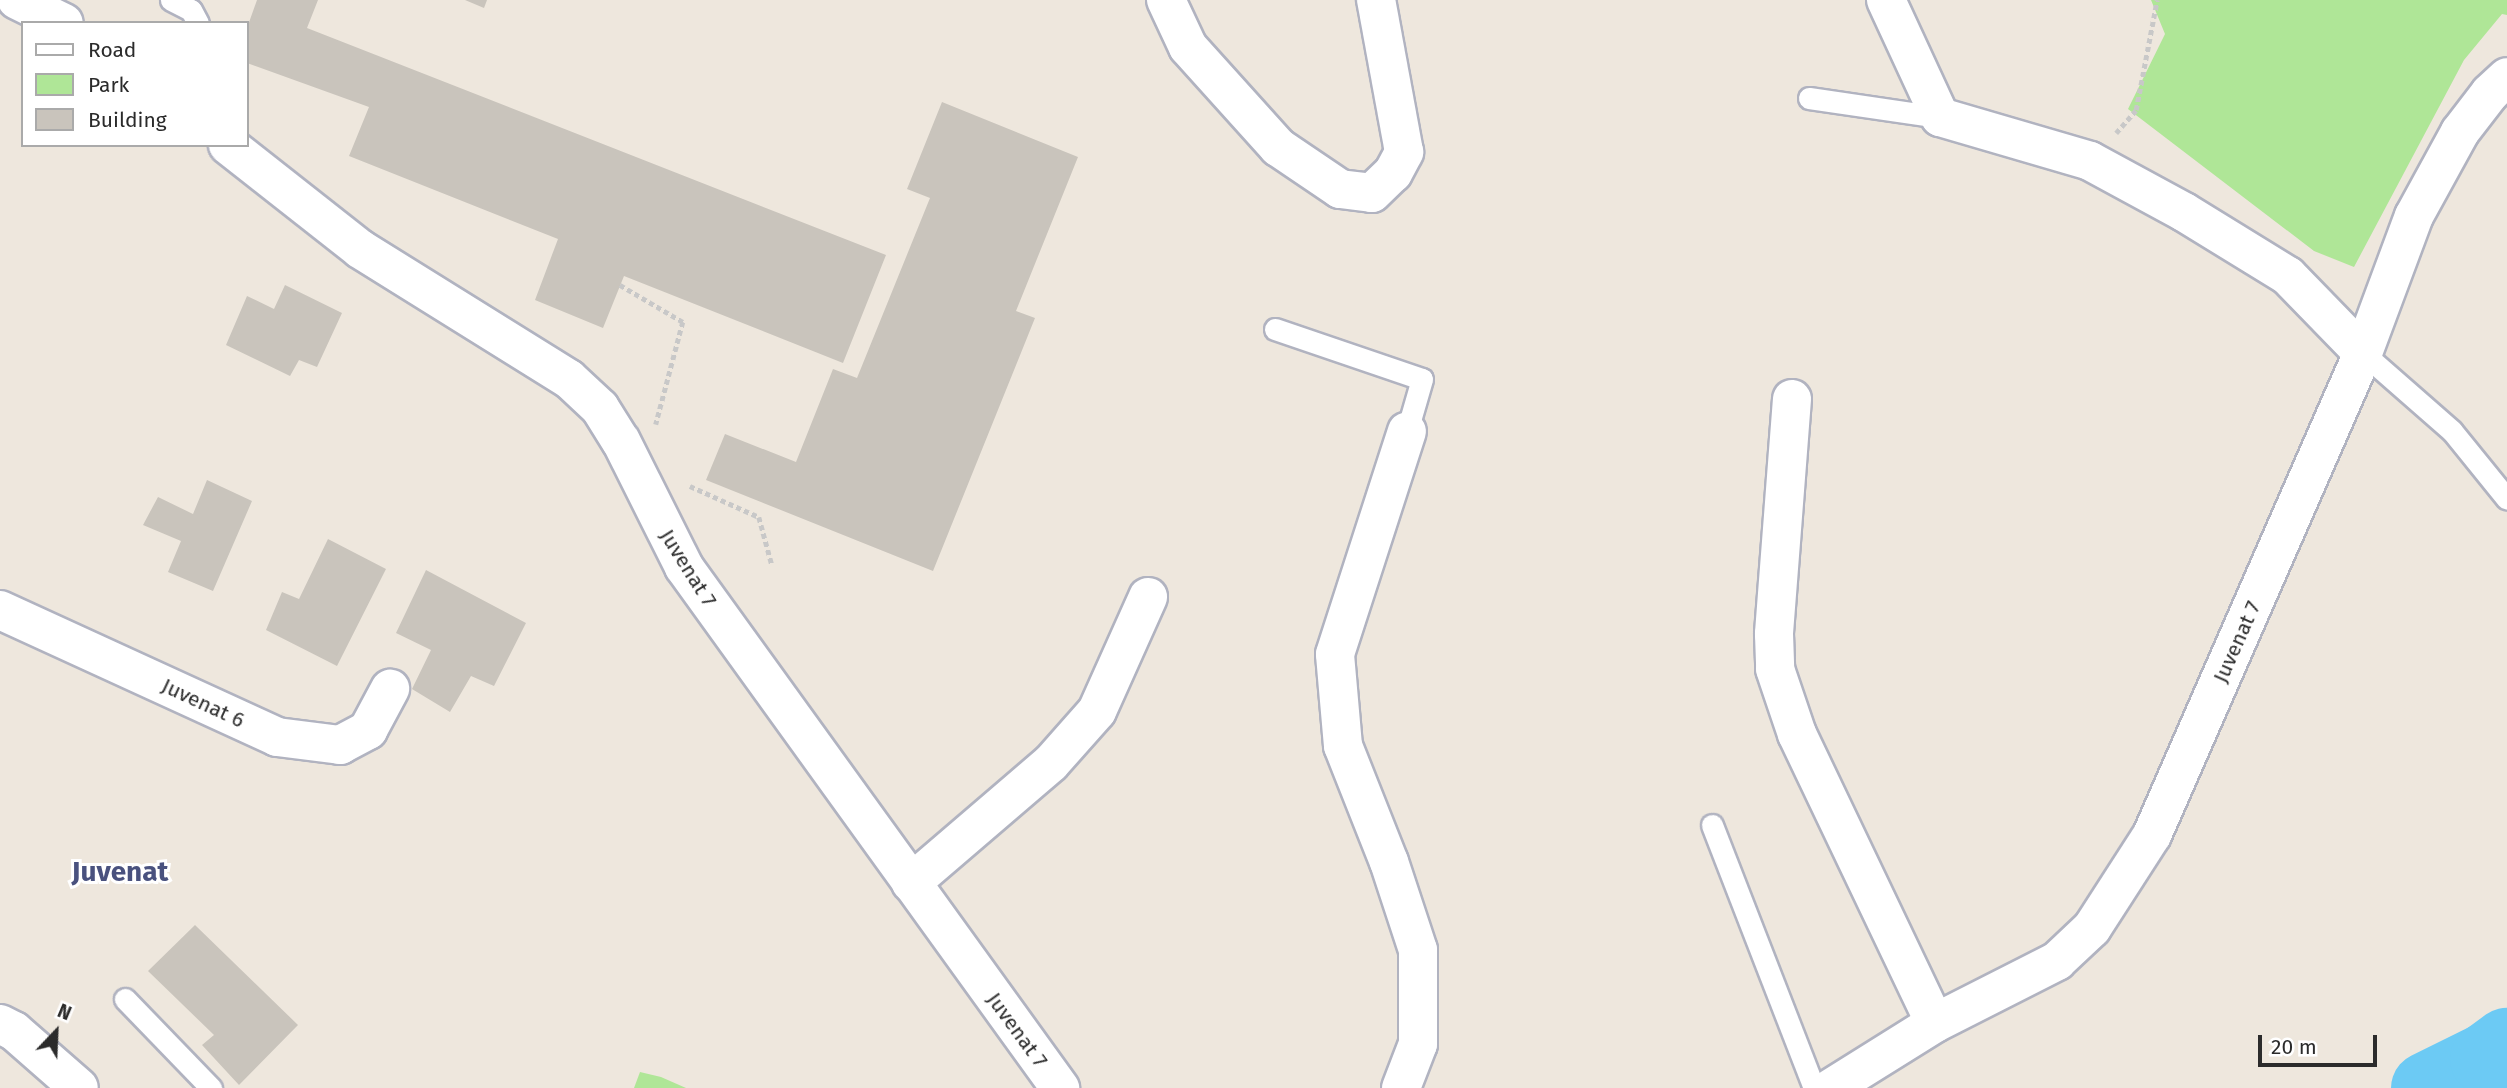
<!DOCTYPE html>
<style>
body{margin:0}
#map{position:relative;width:2507px;height:1088px;overflow:hidden;background:#eee7dd;font-family:"Fira Sans",sans-serif}
div>[style]{position:absolute}
.green>*{inset:0;background:#afe697}
.river>*{height:72px;margin:-36px;padding:0 36px;transform-origin:36px;border-radius:36px;background:#6ccaf4}
.building>*{inset:0;background:#c9c4bc}
.path>*{height:4.5px;margin-top:-2.25px;transform-origin:0;background:repeating-linear-gradient(90deg,#c8c8c8 0 5px,transparent 0 8.5px)}
.roads{filter:drop-shadow(2px 0 #b1b3c0) drop-shadow(-2px 0 #b1b3c0) drop-shadow(0 2px #b1b3c0) drop-shadow(0 -2px #b1b3c0)}
.service>*{height:21px;margin:-10.5px;padding:0 10.5px;transform-origin:10.5px;border-radius:10.5px;background:#fff}
.minor>*{height:38px;margin:-19px;padding:0 19px;transform-origin:19px;border-radius:19px;background:#fff}
span{translate:-50% -50%;white-space:nowrap;text-align:center;line-height:1.15;-webkit-text-stroke:6px #fff;paint-order:stroke}
.street-label{font-size:21px;color:#2b2b2b}
.district-label{font-size:28px;color:#49517e;font-weight:700}
.legend{position:absolute;left:21px;top:21px;width:228px;height:126px;box-sizing:border-box;background:#fff;border:2px solid #aaa;margin:0;padding:9px 12px;list-style:none;font-size:21px;color:#2b2b2b}
.legend li{display:flex;align-items:center;gap:14px;height:35px}
.legend b{width:35px;border:2px solid #aaa}
.north{position:absolute;left:21px;top:997px;width:70px;height:70px;-webkit-text-stroke:5px #fff;paint-order:stroke;rotate:23deg;font-size:19px;font-weight:700;line-height:28px;text-align:center;color:#2b2b2b}
.north::after{content:'';display:block;margin:auto;width:24px;height:32px;background:#2b2b2b;clip-path:polygon(50% 0,100% 100%,50% 72%,0 100%)}
.scale{position:absolute;left:2258px;top:1035px;width:119px;height:32px;box-sizing:border-box;border:4px solid #2b2b2b;border-top:0;padding-left:9px;font-size:21px;line-height:24px;white-space:nowrap;color:#2b2b2b;-webkit-text-stroke:5px #fff;paint-order:stroke}
</style>
<div id="map">
<div class="green">
<div style="clip-path:polygon(2151px 0,2507px 0,2507px 15px,2502px 14px,2464px 60px,2354px 267px,2314px 251px,2128px 109px,2165px 34px)"></div>
<div style="clip-path:polygon(640px 1072px,661px 1077px,686px 1088px,634px 1088px)"></div>
</div>
<div class="river">
<div style="left:2427px;top:1088px;width:66px;rotate:-26.2deg"></div>
<div style="left:2486px;top:1059px;width:26px;rotate:-36deg"></div>
</div>
<div class="building">
<div style="clip-path:polygon(257px 0,318px 0,307px 28px,886px 255px,843px 363px,624px 276px,603px 328px,535px 300px,558px 239px,349px 156px,369px 107px,247px 63px,247px 28px)"></div>
<div style="clip-path:polygon(465px 0,487px 0,484px 8px)"></div>
<div style="clip-path:polygon(942px 102px,1078px 157px,1016px 311px,1035px 318px,933px 571px,706px 480px,725px 434px,796px 462px,833px 369px,857px 378px,930px 198px,907px 189px)"></div>
<div style="clip-path:polygon(285px 285px,342px 313px,317px 367px,299px 360px,290px 376px,226px 345px,247px 296px,274px 309px)"></div>
<div style="clip-path:polygon(207px 480px,252px 501px,213px 591px,168px 572px,181px 541px,143px 525px,158px 497px,193px 514px)"></div>
<div style="clip-path:polygon(328px 539px,386px 569px,337px 666px,266px 630px,282px 592px,299px 599px)"></div>
<div style="clip-path:polygon(426px 570px,526px 623px,494px 686px,471px 676px,450px 712px,412px 689px,431px 650px,396px 633px)"></div>
<div style="clip-path:polygon(195px 925px,298px 1025px,239px 1085px,202px 1045px,214px 1035px,148px 971px)"></div>
</div>
<div class="path">
<div style="left:2116px;top:133px;width:30px;rotate:-49deg"></div>
<div style="left:2136px;top:110px;width:112px;rotate:-79.2deg"></div>
<div style="left:620px;top:285px;width:73px;rotate:30.4deg"></div>
<div style="left:683px;top:322px;width:106px;rotate:104.8deg"></div>
<div style="left:690px;top:486px;width:76px;rotate:24.2deg"></div>
<div style="left:759px;top:517px;width:50px;rotate:74.8deg"></div>
</div>
<div class="roads">
<div class="service">
<div style="left:171px;top:0;width:22px;rotate:27deg"></div>
<div style="left:191px;top:10px;width:15px;rotate:62deg"></div>
<div style="left:1809px;top:98px;width:132px;rotate:8.3deg"></div>
<div style="left:1275px;top:329px;width:155px;rotate:18.8deg"></div>
<div style="left:1422px;top:379px;width:54px;rotate:106.1deg"></div>
<div style="left:2363px;top:353px;width:118px;rotate:41.2deg"></div>
<div style="left:2452px;top:431px;width:87px;rotate:51deg"></div>
<div style="left:1712px;top:825px;width:282px;rotate:68.8deg"></div>
<div style="left:125px;top:999px;width:124px;rotate:46deg"></div>
</div>
<div class="minor">
<div style="left:17px;top:0;width:52px;rotate:26.1deg"></div>
<div style="left:1166px;top:0;width:52px;rotate:64.9deg"></div>
<div style="left:1188px;top:47px;width:135px;rotate:48deg"></div>
<div style="left:1278px;top:147px;width:75px;rotate:34.1deg"></div>
<div style="left:1340px;top:189px;width:32px;rotate:7deg"></div>
<div style="left:1372px;top:193px;width:29px;rotate:-44deg"></div>
<div style="left:1393px;top:173px;width:24px;rotate:-62deg"></div>
<div style="left:1404px;top:152px;width:155px;rotate:-100.4deg"></div>
<div style="left:1886px;top:0;width:129px;rotate:65.2deg"></div>
<div style="left:1940px;top:117px;width:156px;rotate:16.3deg"></div>
<div style="left:2090px;top:161px;width:107px;rotate:28.5deg"></div>
<div style="left:2184px;top:212px;width:122px;rotate:31.6deg"></div>
<div style="left:2288px;top:276px;width:107px;rotate:45.8deg"></div>
<div style="left:228px;top:145px;width:168px;rotate:38.2deg"></div>
<div style="left:360px;top:249px;width:246px;rotate:31.9deg"></div>
<div style="left:569px;top:379px;width:42px;rotate:43.1deg"></div>
<div style="left:600px;top:408px;width:39px;rotate:58deg"></div>
<div style="left:621px;top:441px;width:141px;rotate:63.4deg"></div>
<div style="left:684px;top:567px;width:643px;rotate:54.18deg"></div>
<div style="left:1792px;top:399px;width:236px;rotate:94.4deg"></div>
<div style="left:1774px;top:634px;width:35px;rotate:88deg"></div>
<div style="left:1775px;top:669px;width:69px;rotate:71.3deg"></div>
<div style="left:1797px;top:734px;width:320px;rotate:64.5deg"></div>
<div style="left:0;top:610px;width:305px;rotate:24.6deg"></div>
<div style="left:277px;top:737px;width:64px;rotate:7.2deg"></div>
<div style="left:340px;top:745px;width:32px;rotate:-28deg"></div>
<div style="left:368px;top:730px;width:47px;rotate:-61.8deg"></div>
<div style="left:911px;top:883px;width:184px;rotate:-40.6deg"></div>
<div style="left:1051px;top:763px;width:69px;rotate:-48.5deg"></div>
<div style="left:1097px;top:711px;width:125px;rotate:-65.9deg"></div>
<div style="left:0;top:1024px;width:16px;rotate:27deg"></div>
<div style="left:14px;top:1031px;width:86px;rotate:41.2deg"></div>
<div style="left:1401px;top:1088px;width:47px;rotate:-68.9deg"></div>
<div style="left:1418px;top:1044px;width:94px;rotate:-90deg"></div>
<div style="left:1418px;top:950px;width:93px;rotate:-108.2deg"></div>
<div style="left:1389px;top:862px;width:125px;rotate:-111.6deg"></div>
<div style="left:1343px;top:746px;width:92px;rotate:-95deg"></div>
<div style="left:1335px;top:654px;width:234px;rotate:-72.1deg"></div>
<div style="left:1831px;top:1088px;width:123px;rotate:-32deg"></div>
<div style="left:1935px;top:1023px;width:137px;rotate:-26.9deg"></div>
<div style="left:2057px;top:961px;width:48px;rotate:-43.3deg"></div>
<div style="left:2092px;top:928px;width:111px;rotate:-57.2deg"></div>
<div style="left:2152px;top:835px;width:526px;rotate:-66.36deg"></div>
<div style="left:2363px;top:353px;width:146px;rotate:-69.6deg"></div>
<div style="left:2414px;top:216px;width:96px;rotate:-61.3deg"></div>
<div style="left:2460px;top:132px;width:49px;rotate:-52.4deg"></div>
<div style="left:2490px;top:93px;width:23px;rotate:-43deg"></div>
</div>
</div>
<div class="street-label">
<span style="left:688px;top:568px;rotate:58deg">Juvenat 7</span>
<span style="left:2237px;top:642px;rotate:-66deg">Juvenat 7</span>
<span style="left:203px;top:703px;rotate:25deg">Juvenat 6</span>
<span style="left:1017px;top:1030px;rotate:54deg">Juvenat 7</span>
</div>
<div class="district-label">
<span style="left:120px;top:872px">Juvenat</span>
</div>
<ul class="legend">
<li><b style="height:9px;background:#fff"></b>Road</li>
<li><b style="height:19px;background:#afe697"></b>Park</li>
<li><b style="height:19px;background:#c9c4bc"></b>Building</li>
</ul>
<div class="north">N</div>
<div class="scale">20 m</div>
</div>
